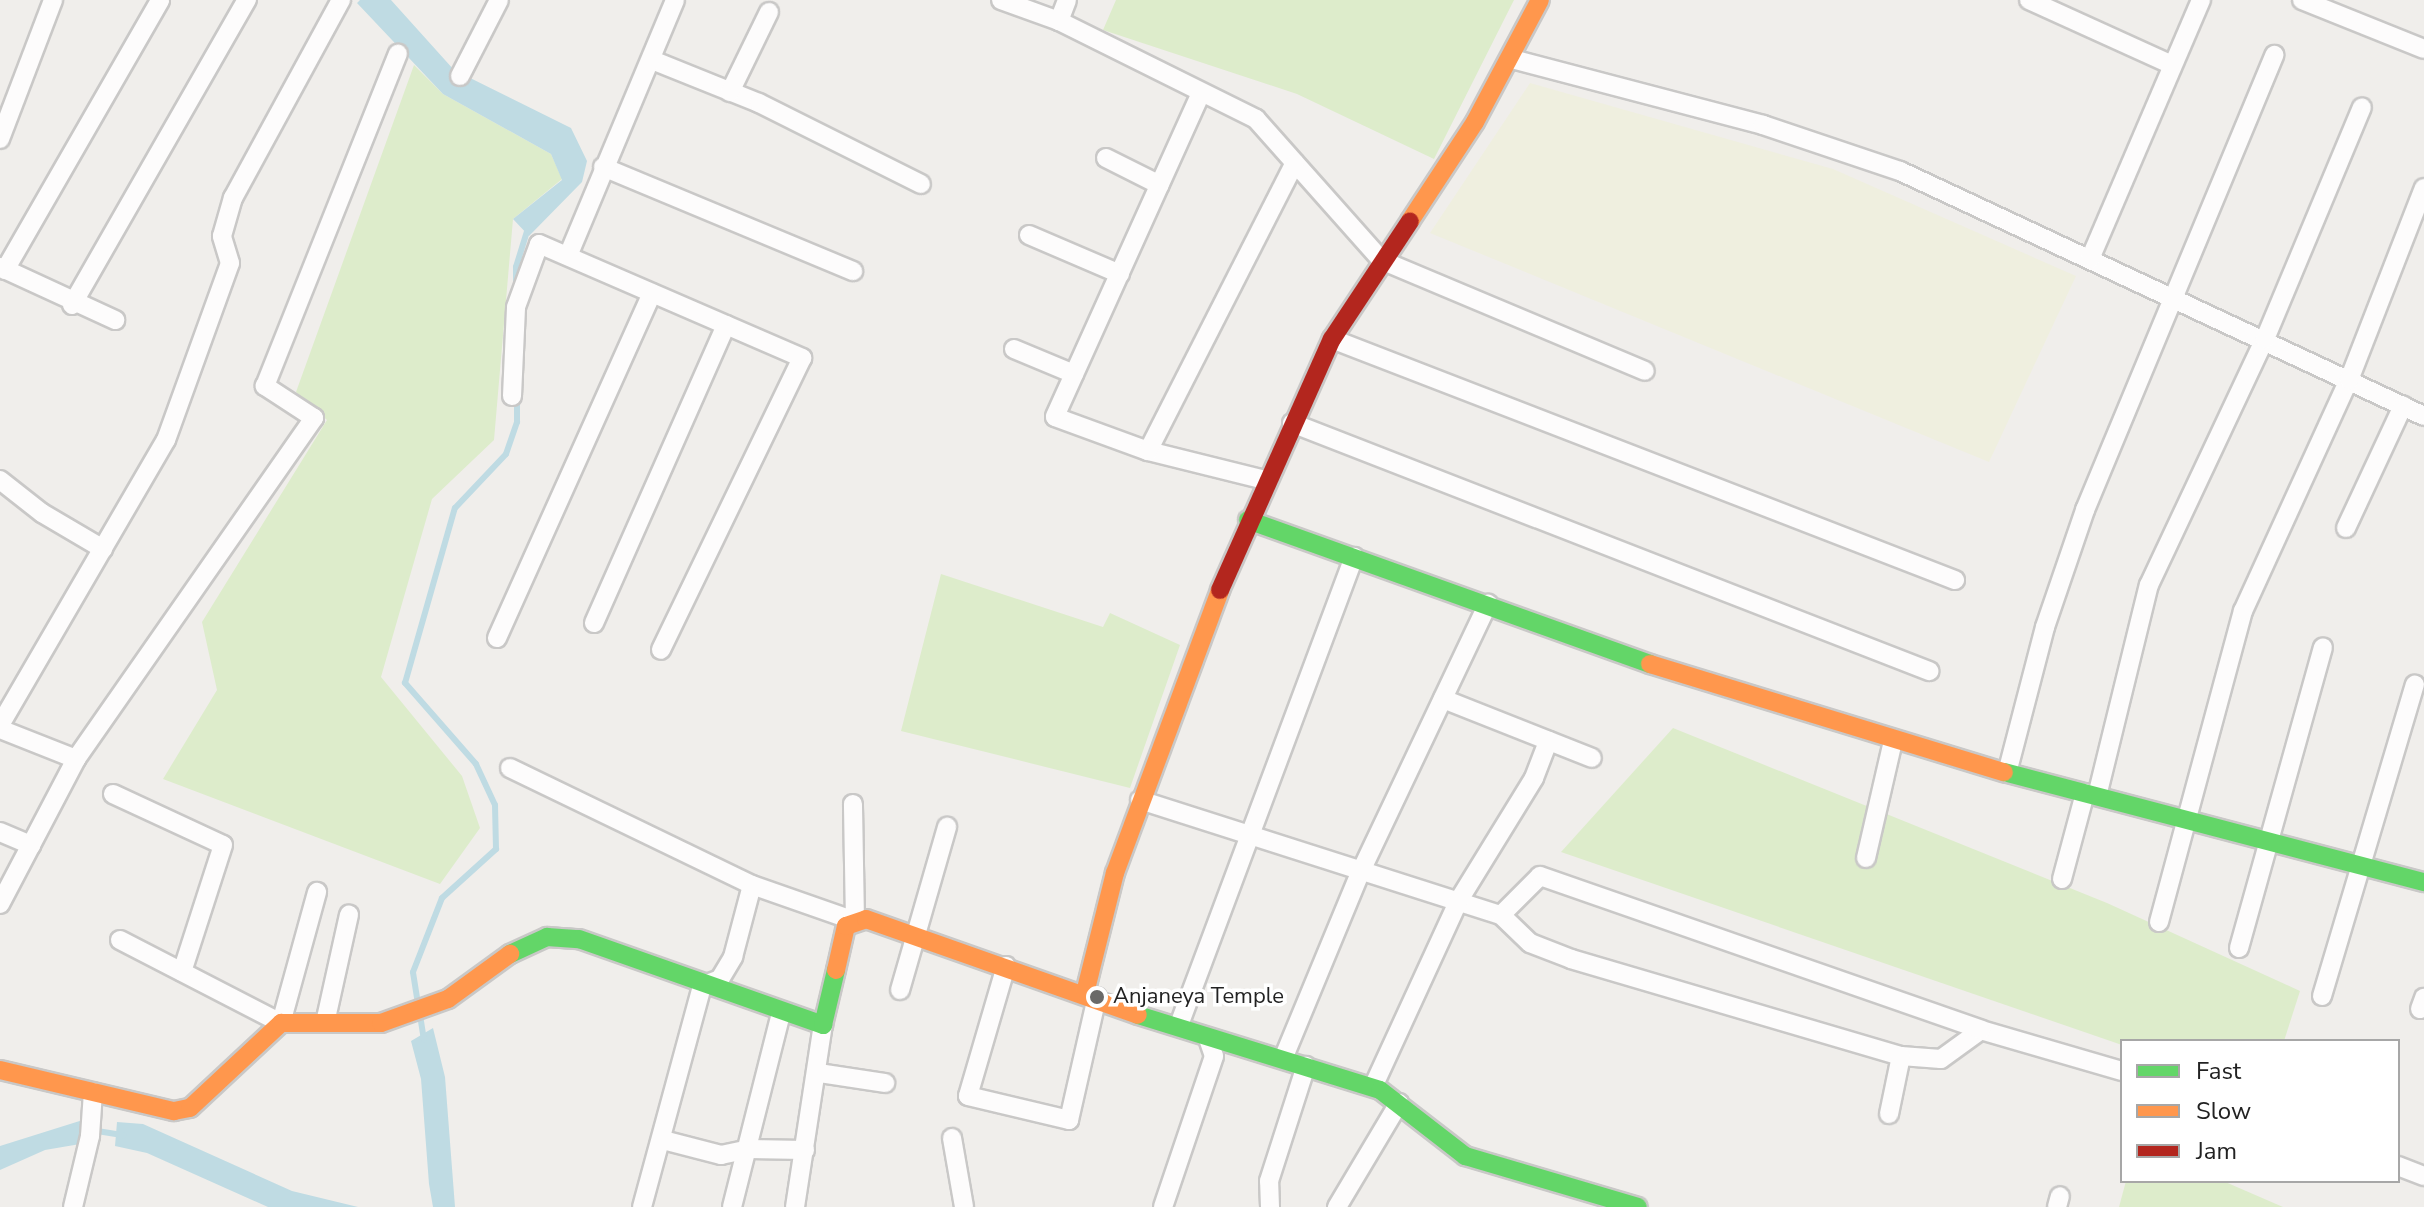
<!DOCTYPE html>
<style>
body{margin:0}
#map{position:relative;width:2424px;height:1207px;overflow:hidden;background:#f0eeeb;font-family:"Nunito Sans",sans-serif}
div>[style]{position:absolute}
.farmland>*{inset:0;background:#efefdf}
.grass>*{inset:0;background:#ddeccb}
.water>*{inset:0;background:#bfdbe3}
.stream>*{height:6px;margin:-3px;padding:0 3px;transform-origin:3px;border-radius:3px;background:#bfdbe3}
.roads{filter:drop-shadow(2px 0 #c9c8c7) drop-shadow(-2px 0 #c9c8c7) drop-shadow(0 2px #c9c8c7) drop-shadow(0 -2px #c9c8c7)}
.street>*{height:18px;margin:-9px;padding:0 9px;transform-origin:9px;border-radius:9px;background:#fdfcfc}
.fast>*{height:18px;margin:-9px;padding:0 9px;transform-origin:9px;border-radius:9px;background:#63d668}
.slow>*{height:18px;margin:-9px;padding:0 9px;transform-origin:9px;border-radius:9px;background:#ff974d}
.jam>*{height:18px;margin:-9px;padding:0 9px;transform-origin:9px;border-radius:9px;background:#b3261e}
.dots>*{width:22px;height:22px;translate:-50% -50%;box-sizing:border-box;border:4px solid #fff;border-radius:50%}
span{translate:-50% -50%;white-space:nowrap;text-align:center;line-height:1.15;-webkit-text-stroke:7px #fff;paint-order:stroke}
.poi-label{font-size:22px;color:#222}
.left{translate:0 -50%;text-align:left}
.legend{position:absolute;left:2120px;top:1039px;width:280px;height:144px;box-sizing:border-box;background:#fff;border:2px solid #a7a7a7;margin:0;padding:10px 14px;list-style:none;font-size:24px;color:#222}
.legend li{display:flex;align-items:center;gap:16px;height:40px}
.legend b{width:40px;border:2px solid #a7a7a7}
</style>
<div id="map">
<div class="farmland">
<div style="clip-path:polygon(1530px 83px,1833px 169px,2076px 276px,1989px 462px,1430px 233px)"></div>
</div>
<div class="grass">
<div style="clip-path:polygon(1116px 0,1514px 0,1434px 159px,1297px 94px,1103px 30px)"></div>
<div style="clip-path:polygon(414px 65px,443px 94px,551px 154px,562px 179px,513px 219px,494px 440px,432px 499px,381px 677px,462px 776px,480px 828px,440px 884px,163px 779px,217px 690px,202px 622px,327px 420px,296px 392px)"></div>
<div style="clip-path:polygon(941px 574px,1103px 627px,1110px 613px,1180px 645px,1130px 788px,901px 731px)"></div>
<div style="clip-path:polygon(1673px 728px,2107px 903px,2300px 991px,2284px 1041px,2122px 1045px,1561px 852px)"></div>
<div style="clip-path:polygon(2126px 1181px,2223px 1181px,2283px 1207px,2119px 1207px)"></div>
</div>
<div class="water">
<div style="clip-path:polygon(360px 0,391px 0,454px 70px,571px 128px,587px 161px,582px 182px,529px 236px,513px 219px,562px 180px,551px 154px,443px 94px,357px 3px)"></div>
<div style="clip-path:polygon(433px 1028px,445px 1077px,455px 1207px,433px 1207px,429px 1184px,421px 1079px,411px 1041px)"></div>
<div style="clip-path:polygon(86px 1119px,86px 1143px,45px 1150px,0 1170px,0 1146px)"></div>
<div style="clip-path:polygon(117px 1122px,143px 1124px,292px 1191px,358px 1207px,268px 1207px,147px 1153px,115px 1146px)"></div>
</div>
<div class="stream">
<div style="left:516px;top:286px;width:19px;rotate:-90deg"></div>
<div style="left:516px;top:267px;width:41px;rotate:-72.9deg"></div>
<div style="left:418px;top:1004px;width:32px;rotate:-99deg"></div>
<div style="left:413px;top:972px;width:79px;rotate:-68.6deg"></div>
<div style="left:442px;top:898px;width:73px;rotate:-42.2deg"></div>
<div style="left:496px;top:849px;width:44px;rotate:-91.3deg"></div>
<div style="left:495px;top:805px;width:45px;rotate:-114.9deg"></div>
<div style="left:476px;top:764px;width:108px;rotate:-131.2deg"></div>
<div style="left:405px;top:683px;width:182px;rotate:-74.1deg"></div>
<div style="left:455px;top:508px;width:74px;rotate:-46.6deg"></div>
<div style="left:506px;top:454px;width:34px;rotate:-71deg"></div>
<div style="left:517px;top:422px;width:25px;rotate:-90deg"></div>
<div style="left:420px;top:1015px;width:25px;rotate:81deg"></div>
<div style="left:91px;top:1130px;width:33px;rotate:9deg"></div>
</div>
<div class="roads">
<div class="street">
<div style="left:1001px;top:0;width:62px;rotate:19.9deg"></div>
<div style="left:1059px;top:21px;width:220px;rotate:26.4deg"></div>
<div style="left:1256px;top:119px;width:188px;rotate:48.4deg"></div>
<div style="left:1381px;top:260px;width:286px;rotate:22.8deg"></div>
<div style="left:2029px;top:0;width:157px;rotate:24.4deg"></div>
<div style="left:2302px;top:0;width:131px;rotate:21.9deg"></div>
<div style="left:1059px;top:21px;width:22px;rotate:-69deg"></div>
<div style="left:1512px;top:59px;width:260px;rotate:14.7deg"></div>
<div style="left:1763px;top:125px;width:145px;rotate:18.6deg"></div>
<div style="left:1900px;top:171px;width:578px;rotate:25.06deg"></div>
<div style="left:652px;top:60px;width:115px;rotate:21.9deg"></div>
<div style="left:759px;top:103px;width:181px;rotate:26.6deg"></div>
<div style="left:460px;top:76px;width:85px;rotate:-62.8deg"></div>
<div style="left:730px;top:92px;width:89px;rotate:-64deg"></div>
<div style="left:1201px;top:93px;width:355px;rotate:114.3deg"></div>
<div style="left:1055px;top:417px;width:99px;rotate:20.1deg"></div>
<div style="left:1148px;top:451px;width:121px;rotate:13.9deg"></div>
<div style="left:0;top:139px;width:149px;rotate:-69.1deg"></div>
<div style="left:1106px;top:158px;width:60px;rotate:26.6deg"></div>
<div style="left:603px;top:167px;width:271px;rotate:22.6deg"></div>
<div style="left:1029px;top:235px;width:99px;rotate:23.2deg"></div>
<div style="left:568px;top:256px;width:277px;rotate:-67.3deg"></div>
<div style="left:2090px;top:259px;width:282px;rotate:-66.8deg"></div>
<div style="left:0;top:267px;width:127px;rotate:24.7deg"></div>
<div style="left:5px;top:270px;width:311px;rotate:-60.1deg"></div>
<div style="left:72px;top:305px;width:352px;rotate:-60.2deg"></div>
<div style="left:1332px;top:339px;width:668px;rotate:21.15deg"></div>
<div style="left:1014px;top:349px;width:65px;rotate:22.6deg"></div>
<div style="left:512px;top:396px;width:89px;rotate:-87.4deg"></div>
<div style="left:516px;top:307px;width:67px;rotate:-69.9deg"></div>
<div style="left:539px;top:244px;width:287px;rotate:23.4deg"></div>
<div style="left:802px;top:358px;width:324px;rotate:115.8deg"></div>
<div style="left:1292px;top:423px;width:684px;rotate:21.27deg"></div>
<div style="left:1148px;top:451px;width:323px;rotate:-63deg"></div>
<div style="left:0;top:480px;width:53px;rotate:38.2deg"></div>
<div style="left:42px;top:513px;width:71px;rotate:30.5deg"></div>
<div style="left:2346px;top:528px;width:135px;rotate:-65deg"></div>
<div style="left:594px;top:623px;width:326px;rotate:-66.1deg"></div>
<div style="left:497px;top:638px;width:378px;rotate:-65.8deg"></div>
<div style="left:1443px;top:699px;width:160px;rotate:21.6deg"></div>
<div style="left:0;top:725px;width:330px;rotate:-59.8deg"></div>
<div style="left:166px;top:440px;width:188px;rotate:-70.1deg"></div>
<div style="left:230px;top:263px;width:28px;rotate:-107deg"></div>
<div style="left:222px;top:236px;width:40px;rotate:-74deg"></div>
<div style="left:233px;top:198px;width:226px;rotate:-61.4deg"></div>
<div style="left:0;top:729px;width:82px;rotate:21.5deg"></div>
<div style="left:510px;top:768px;width:269px;rotate:25.8deg"></div>
<div style="left:752px;top:885px;width:109px;rotate:19.3deg"></div>
<div style="left:855px;top:921px;width:117px;rotate:-91deg"></div>
<div style="left:2007px;top:773px;width:151px;rotate:-75.4deg"></div>
<div style="left:2045px;top:627px;width:124px;rotate:-71.1deg"></div>
<div style="left:2085px;top:510px;width:493px;rotate:-67.4deg"></div>
<div style="left:113px;top:794px;width:121px;rotate:24.9deg"></div>
<div style="left:223px;top:845px;width:133px;rotate:107.9deg"></div>
<div style="left:2097px;top:796px;width:217px;rotate:-76.2deg"></div>
<div style="left:2149px;top:585px;width:272px;rotate:-64.8deg"></div>
<div style="left:2265px;top:339px;width:251px;rotate:-67.3deg"></div>
<div style="left:1140px;top:800px;width:379px;rotate:17.7deg"></div>
<div style="left:1501px;top:915px;width:40px;rotate:44deg"></div>
<div style="left:1530px;top:943px;width:44px;rotate:21.3deg"></div>
<div style="left:1571px;top:959px;width:344px;rotate:16.4deg"></div>
<div style="left:1901px;top:1056px;width:40px;rotate:4.3deg"></div>
<div style="left:1941px;top:1059px;width:49px;rotate:-35.9deg"></div>
<div style="left:1981px;top:1030px;width:147px;rotate:16.2deg"></div>
<div style="left:0;top:832px;width:34px;rotate:23deg"></div>
<div style="left:1866px;top:858px;width:120px;rotate:-77deg"></div>
<div style="left:2062px;top:879px;width:89px;rotate:-75deg"></div>
<div style="left:0;top:904px;width:164px;rotate:-62.3deg"></div>
<div style="left:76px;top:759px;width:416px;rotate:-55.1deg"></div>
<div style="left:314px;top:418px;width:59px;rotate:-146.9deg"></div>
<div style="left:265px;top:386px;width:358px;rotate:-68.2deg"></div>
<div style="left:1501px;top:915px;width:55px;rotate:-45deg"></div>
<div style="left:1540px;top:876px;width:467px;rotate:19.2deg"></div>
<div style="left:2159px;top:922px;width:322px;rotate:-74.9deg"></div>
<div style="left:2243px;top:611px;width:254px;rotate:-65.4deg"></div>
<div style="left:2349px;top:380px;width:206px;rotate:-68.7deg"></div>
<div style="left:120px;top:940px;width:181px;rotate:27.3deg"></div>
<div style="left:281px;top:1023px;width:136px;rotate:-74.6deg"></div>
<div style="left:2239px;top:948px;width:312px;rotate:-74.4deg"></div>
<div style="left:1006px;top:966px;width:135px;rotate:106.3deg"></div>
<div style="left:968px;top:1096px;width:104px;rotate:13.4deg"></div>
<div style="left:1069px;top:1120px;width:126px;rotate:-77.2deg"></div>
<div style="left:900px;top:990px;width:170px;rotate:-73.9deg"></div>
<div style="left:2322px;top:996px;width:325px;rotate:-73.4deg"></div>
<div style="left:2420px;top:1009px;width:12px;rotate:-70deg"></div>
<div style="left:325px;top:1023px;width:111px;rotate:-77.5deg"></div>
<div style="left:1179px;top:1025px;width:500px;rotate:-69.5deg"></div>
<div style="left:1283px;top:1059px;width:204px;rotate:-67.5deg"></div>
<div style="left:1361px;top:871px;width:296px;rotate:-64.6deg"></div>
<div style="left:819px;top:1073px;width:67px;rotate:8.6deg"></div>
<div style="left:1373px;top:1087px;width:206px;rotate:-65.3deg"></div>
<div style="left:1459px;top:900px;width:143px;rotate:-58.4deg"></div>
<div style="left:1534px;top:778px;width:40px;rotate:-69deg"></div>
<div style="left:1889px;top:1114px;width:59px;rotate:-78.3deg"></div>
<div style="left:952px;top:1138px;width:70px;rotate:80.1deg"></div>
<div style="left:663px;top:1140px;width:60px;rotate:14.5deg"></div>
<div style="left:721px;top:1155px;width:29px;rotate:-12deg"></div>
<div style="left:749px;top:1149px;width:56px;rotate:1deg"></div>
<div style="left:2398px;top:1166px;width:28px;rotate:21deg"></div>
<div style="left:73px;top:1207px;width:73px;rotate:-76.5deg"></div>
<div style="left:90px;top:1136px;width:44px;rotate:-86.1deg"></div>
<div style="left:642px;top:1207px;width:229px;rotate:-74.8deg"></div>
<div style="left:702px;top:986px;width:19px;rotate:-21deg"></div>
<div style="left:720px;top:979px;width:26px;rotate:-59deg"></div>
<div style="left:733px;top:957px;width:74px;rotate:-75.2deg"></div>
<div style="left:732px;top:1207px;width:199px;rotate:-75.8deg"></div>
<div style="left:795px;top:1207px;width:184px;rotate:-81.3deg"></div>
<div style="left:1163px;top:1207px;width:159px;rotate:-71.3deg"></div>
<div style="left:1214px;top:1056px;width:18px;rotate:-109deg"></div>
<div style="left:1270px;top:1207px;width:26px;rotate:-92deg"></div>
<div style="left:1269px;top:1181px;width:121px;rotate:-72.2deg"></div>
<div style="left:1337px;top:1207px;width:121px;rotate:-59.2deg"></div>
<div style="left:2057px;top:1207px;width:11px;rotate:-75deg"></div>
</div>
<div class="fast">
<div style="left:1248px;top:520px;width:427px;rotate:19.7deg"></div>
<div style="left:2004px;top:772px;width:434px;rotate:14.7deg"></div>
<div style="left:510px;top:954px;width:41px;rotate:-24.7deg"></div>
<div style="left:547px;top:937px;width:32px;rotate:4deg"></div>
<div style="left:579px;top:939px;width:259px;rotate:19.4deg"></div>
<div style="left:823px;top:1025px;width:57px;rotate:-76.7deg"></div>
<div style="left:1138px;top:1015px;width:253px;rotate:17.2deg"></div>
<div style="left:1380px;top:1090px;width:108px;rotate:37.8deg"></div>
<div style="left:1465px;top:1156px;width:180px;rotate:16.4deg"></div>
</div>
<div class="slow">
<div style="left:1410px;top:221px;width:118px;rotate:-56.7deg"></div>
<div style="left:1475px;top:122px;width:138px;rotate:-62deg"></div>
<div style="left:1650px;top:664px;width:370px;rotate:17deg"></div>
<div style="left:836px;top:970px;width:45px;rotate:-77.2deg"></div>
<div style="left:846px;top:926px;width:21px;rotate:-19deg"></div>
<div style="left:866px;top:919px;width:288px;rotate:19.4deg"></div>
<div style="left:1085px;top:993px;width:124px;rotate:-76deg"></div>
<div style="left:1115px;top:873px;width:302px;rotate:-69.6deg"></div>
<div style="left:0;top:1070px;width:179px;rotate:13.3deg"></div>
<div style="left:174px;top:1111px;width:16px;rotate:-11deg"></div>
<div style="left:190px;top:1108px;width:125px;rotate:-43deg"></div>
<div style="left:281px;top:1023px;width:100px"></div>
<div style="left:381px;top:1023px;width:71px;rotate:-19.7deg"></div>
<div style="left:448px;top:999px;width:77px;rotate:-36deg"></div>
</div>
<div class="jam">
<div style="left:1220px;top:590px;width:275px;rotate:-66deg"></div>
<div style="left:1332px;top:339px;width:141px;rotate:-56.5deg"></div>
</div>
</div>
<div class="dots">
<div style="left:1097px;top:997px;background:#6a6968"></div>
</div>
<div class="poi-label">
<span class="left" style="left:1113px;top:997px">Anjaneya Temple</span>
</div>
<ul class="legend">
<li><b style="height:10px;background:#63d668"></b>Fast</li>
<li><b style="height:10px;background:#ff974d"></b>Slow</li>
<li><b style="height:10px;background:#b3261e"></b>Jam</li>
</ul>
</div>
